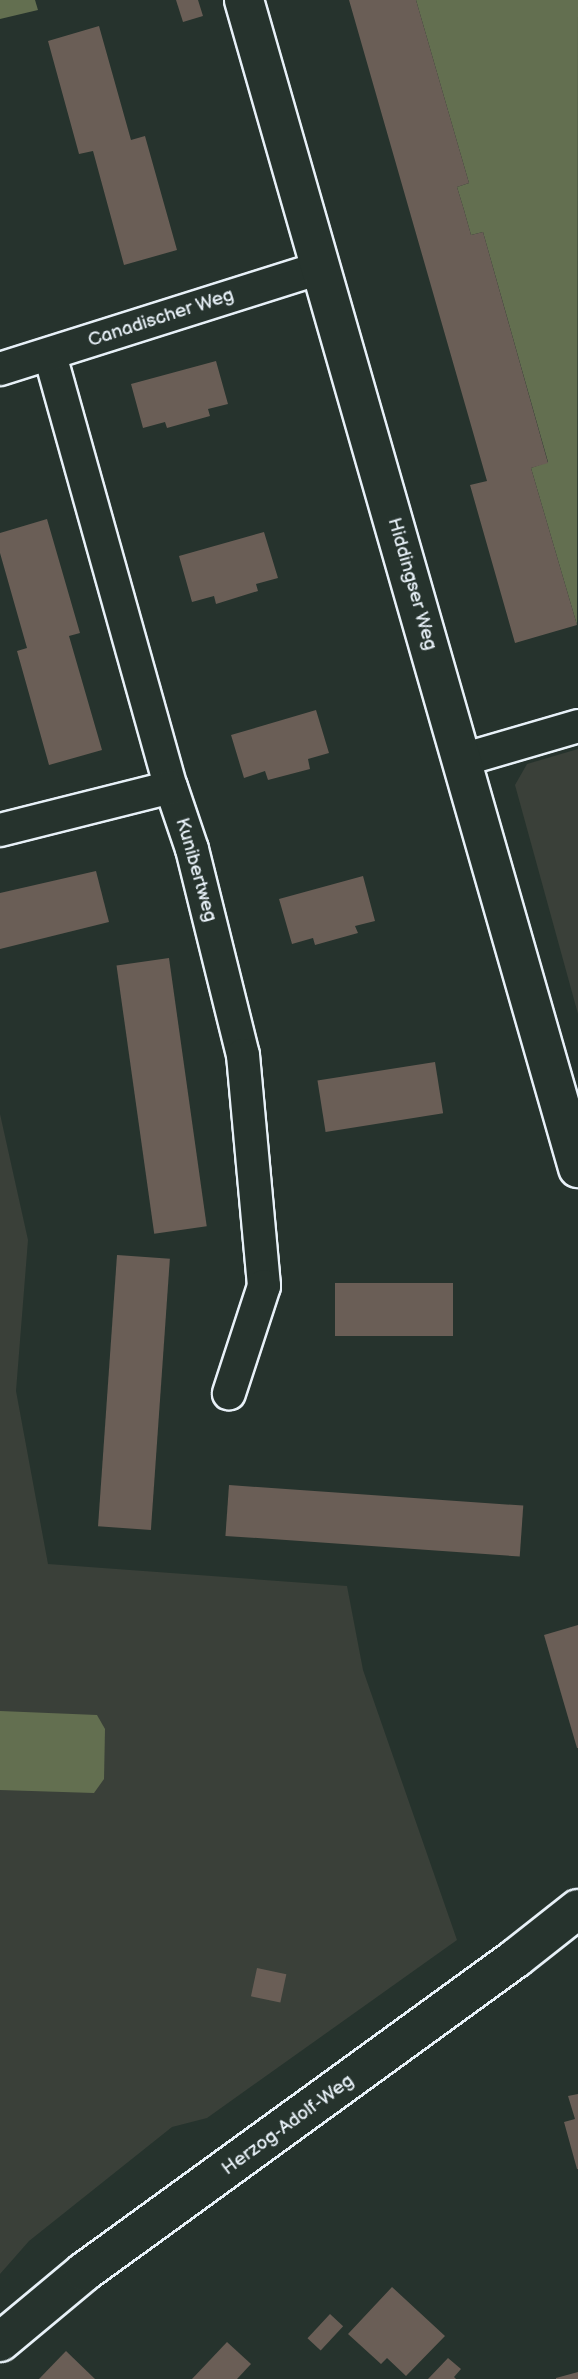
<!DOCTYPE html>
<style>
body{margin:0}
#map{position:relative;width:578px;height:2379px;overflow:hidden;background:#26332d;font-family:"Balsamiq Sans",sans-serif}
div>[style]{position:absolute}
.built>*{inset:0;background:#3a4039}
.green>*{inset:0;background:#636f50}
.building>*{inset:0;background:#6a5e56;transform-origin:0 0}
.roads{filter:drop-shadow(2px 0 #e8f1f8) drop-shadow(-2px 0 #e8f1f8) drop-shadow(0 2px #e8f1f8) drop-shadow(0 -2px #e8f1f8)}
.minor>*{height:32px;margin:-16px;padding:0 16px;transform-origin:16px;border-radius:16px;background:#26332d}
.secondary>*{height:38px;margin:-19px;padding:0 19px;transform-origin:19px;border-radius:19px;background:#26332d}
span{translate:-50% -50%;white-space:nowrap;text-align:center;line-height:1.15;-webkit-text-stroke:6px #26332d;paint-order:stroke}
.street-label{font-size:19px;color:#e8f1f8}
</style>
<div id="map">
<div class="built">
<div style="clip-path:polygon(578px 749px,578px 1014px,515px 785px,527px 764px)"></div>
<div style="clip-path:polygon(0 1114px,28px 1240px,16px 1391px,48px 1564px,347px 1586px,363px 1670px,457px 1940px,207px 2118px,172px 2127px,29px 2241px,0 2274px)"></div>
</div>
<div class="green">
<div style="clip-path:polygon(0 0,35px 0,38px 10px,0 19px)"></div>
<div style="clip-path:polygon(416px 0,578px 0,577px 625px,531px 468px,548px 462px,483px 232px,471px 235px,464px 210px,457px 187px,469px 183px)"></div>
<div style="clip-path:polygon(0 1711px,97px 1715px,105px 1729px,104px 1779px,94px 1793px,0 1790px)"></div>
</div>
<div class="building">
<div style="clip-path:polygon(176px 0,198px 0,203px 16px,183px 22px)"></div>
<div style="clip-path:polygon(349px 0,416px 0,469px 183px,457px 187px,464px 210px,471px 235px,483px 232px,548px 463px,531px 468px,577px 625px,515px 643px,470px 485px,487px 481px)"></div>
<div style="clip-path:polygon(99px 26px,131px 140px,145px 136px,177px 250px,124px 265px,93px 151px,79px 154px,48px 41px)"></div>
<div style="clip-path:polygon(216px 361px,228px 404px,208px 409px,210px 416px,167px 428px,165px 422px,143px 428px,131px 384px)"></div>
<div style="clip-path:polygon(47px 519px,80px 633px,69px 636px,102px 750px,49px 765px,17px 651px,27px 648px,0 553px,0 533px)"></div>
<div style="clip-path:polygon(264px 532px,278px 578px,256px 584px,258px 591px,216px 604px,214px 596px,192px 602px,179px 556px)"></div>
<div style="clip-path:polygon(316px 710px,329px 753px,308px 759px,310px 769px,268px 780px,265px 771px,244px 778px,231px 735px)"></div>
<div style="clip-path:polygon(96px 871px,109px 922px,0 949px,0 893px)"></div>
<div style="clip-path:polygon(363px 876px,375px 921px,355px 926px,358px 933px,315px 945px,313px 938px,292px 944px,279px 899px)"></div>
<div style="left:169px;top:958px;width:271px;height:53px;rotate:82deg"></div>
<div style="left:435px;top:1062px;width:52px;height:119px;rotate:81deg"></div>
<div style="left:117px;top:1255px;width:53px;height:272px;rotate:4deg"></div>
<div style="left:453px;top:1283px;width:53px;height:118px;rotate:90deg"></div>
<div style="left:229px;top:1485px;width:295px;height:51px;rotate:4deg"></div>
<div style="clip-path:polygon(578px 1625px,578px 1748px,577px 1748px,544px 1635px)"></div>
<div style="left:257px;top:1968px;width:30px;height:29px;rotate:12deg"></div>
<div style="clip-path:polygon(578px 2094px,578px 2169px,577px 2169px,564px 2122px,575px 2119px,568px 2096px)"></div>
<div style="clip-path:polygon(392px 2287px,445px 2336px,406px 2376px,387px 2358px,381px 2364px,348px 2334px)"></div>
<div style="left:330px;top:2314px;width:18px;height:33px;rotate:43deg"></div>
<div style="clip-path:polygon(227px 2342px,251px 2364px,237px 2379px,192px 2379px)"></div>
<div style="clip-path:polygon(66px 2351px,95px 2379px,39px 2379px)"></div>
<div style="clip-path:polygon(448px 2358px,461px 2369px,454px 2377px,456px 2379px,428px 2379px)"></div>
<div style="clip-path:polygon(578px 2372px,578px 2379px,556px 2379px,556px 2378px)"></div>
</div>
<div class="roads">
<div class="minor">
<div style="left:50px;top:355px;width:449px;rotate:74.4deg"></div>
<div style="left:171px;top:787px;width:65px;rotate:71.3deg"></div>
<div style="left:192px;top:849px;width:212px;rotate:76.1deg"></div>
<div style="left:243px;top:1055px;width:232px;rotate:84.8deg"></div>
<div style="left:264px;top:1286px;width:113px;rotate:108.1deg"></div>
<div style="left:0;top:369px;width:337px;rotate:-17.5deg"></div>
<div style="left:462px;top:760px;width:121px;rotate:-16.3deg"></div>
<div style="left:0;top:830px;width:176px;rotate:-14.1deg"></div>
</div>
<div class="secondary">
<div style="left:244px;top:0;width:1215px;rotate:74.04deg"></div>
<div style="left:0;top:2342px;width:109px;rotate:-39.8deg"></div>
<div style="left:84px;top:2272px;width:534px;rotate:-36.01deg"></div>
<div style="left:516px;top:1958px;width:79px;rotate:-38.3deg"></div>
</div>
</div>
<div class="street-label">
<span style="left:161px;top:318px;rotate:-18deg">Canadischer Weg</span>
<span style="left:412px;top:584px;rotate:74deg">Hiddingser Weg</span>
<span style="left:196px;top:870px;rotate:74deg">Kunibertweg</span>
<span style="left:288px;top:2125px;rotate:-36deg">Herzog-Adolf-Weg</span>
</div>
</div>
